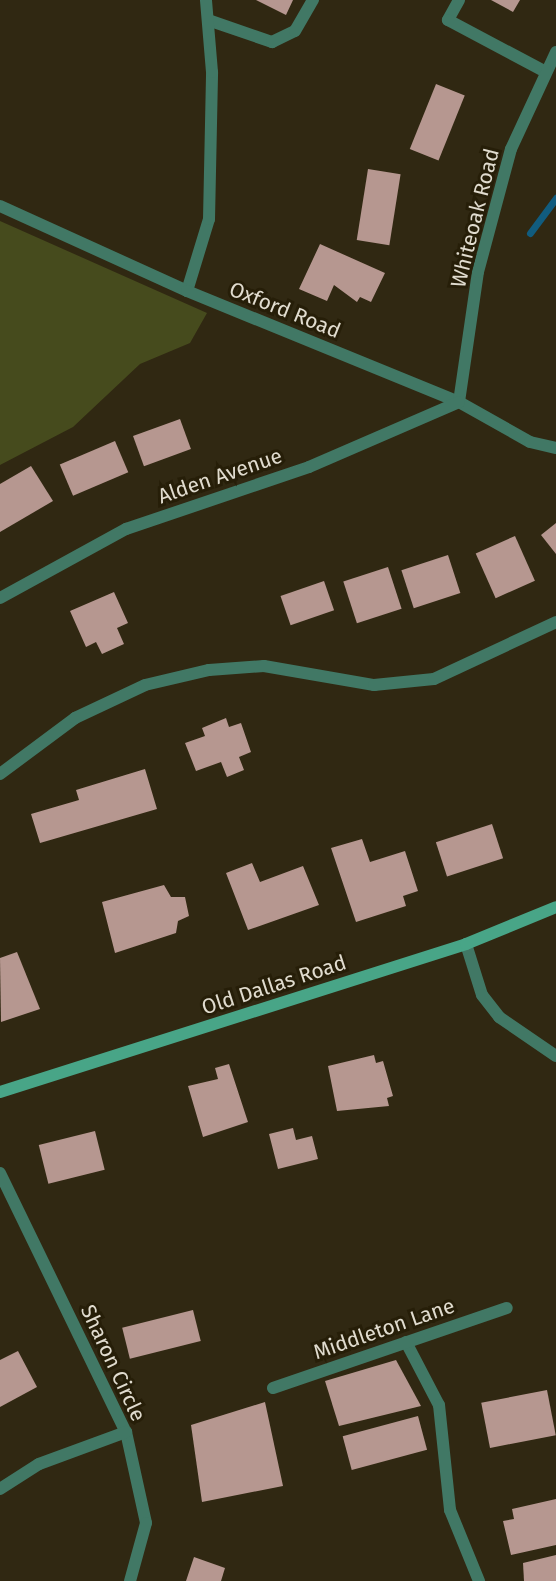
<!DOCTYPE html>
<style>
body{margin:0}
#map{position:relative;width:556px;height:1581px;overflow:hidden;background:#302812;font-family:"Fira Sans",sans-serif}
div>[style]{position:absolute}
.green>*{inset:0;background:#464b1d}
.stream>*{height:7px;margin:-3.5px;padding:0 3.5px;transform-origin:3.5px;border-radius:3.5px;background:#115c7e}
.building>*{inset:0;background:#b69790;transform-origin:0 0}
.lane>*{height:12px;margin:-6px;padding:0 6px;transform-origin:6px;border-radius:6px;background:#417865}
.street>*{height:12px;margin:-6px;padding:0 6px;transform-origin:6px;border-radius:6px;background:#417865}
.secondary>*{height:12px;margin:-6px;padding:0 6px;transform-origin:6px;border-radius:6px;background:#48a587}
span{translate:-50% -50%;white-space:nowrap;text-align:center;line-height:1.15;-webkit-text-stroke:6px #261e08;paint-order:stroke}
.street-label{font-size:21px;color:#e1dccf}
</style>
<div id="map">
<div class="green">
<div style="clip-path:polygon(0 221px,207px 313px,190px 343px,140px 364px,73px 427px,0 465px)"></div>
</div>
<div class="stream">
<div style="left:530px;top:233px;width:44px;rotate:-53.4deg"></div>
</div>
<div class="building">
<div style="clip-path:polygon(256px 0,293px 0,286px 15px)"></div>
<div style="clip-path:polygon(491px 0,520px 0,513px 12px)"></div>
<div style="left:436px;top:84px;width:31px;height:70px;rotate:22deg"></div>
<div style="left:368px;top:169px;width:33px;height:72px;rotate:9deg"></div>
<div style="clip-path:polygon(320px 244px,385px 273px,371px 302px,360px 297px,357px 302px,334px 285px,327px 301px,299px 289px)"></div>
<div style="left:180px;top:419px;width:32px;height:50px;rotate:70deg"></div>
<div style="left:115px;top:441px;width:34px;height:60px;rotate:67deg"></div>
<div style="clip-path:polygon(31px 466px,53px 501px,0 532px,0 484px)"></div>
<div style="clip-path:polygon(556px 523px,556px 554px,541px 535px)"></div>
<div style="left:515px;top:536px;width:49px;height:43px;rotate:66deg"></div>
<div style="left:448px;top:555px;width:40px;height:49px;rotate:72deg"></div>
<div style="left:388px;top:567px;width:44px;height:47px;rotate:72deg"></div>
<div style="left:324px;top:581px;width:31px;height:46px;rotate:71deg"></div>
<div style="clip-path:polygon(114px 592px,128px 623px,117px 628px,124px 644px,102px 654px,96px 642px,86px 647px,70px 611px)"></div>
<div style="clip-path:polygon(226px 718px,229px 727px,241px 723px,251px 752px,239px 757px,244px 770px,227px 777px,221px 762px,196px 771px,185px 743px,205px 736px,202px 728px)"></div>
<div style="clip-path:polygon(145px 769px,157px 809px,40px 843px,31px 814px,79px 800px,76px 790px)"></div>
<div style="left:492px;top:824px;width:36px;height:59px;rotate:72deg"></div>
<div style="clip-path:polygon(362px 839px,370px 862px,405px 851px,418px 891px,403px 896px,406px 906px,356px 922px,331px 848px)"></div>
<div style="clip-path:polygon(252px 863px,260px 882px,303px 866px,319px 905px,248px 930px,226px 873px)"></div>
<div style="clip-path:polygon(164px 885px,171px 897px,185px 897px,189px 916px,178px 921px,176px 933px,115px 953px,102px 902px)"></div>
<div style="clip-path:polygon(17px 952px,40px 1009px,1px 1022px,0 958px)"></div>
<div style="clip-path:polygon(374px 1055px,376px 1063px,383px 1061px,393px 1096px,387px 1098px,389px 1106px,337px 1111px,328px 1066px)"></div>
<div style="clip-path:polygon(229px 1064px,248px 1122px,203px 1137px,188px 1086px,218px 1079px,215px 1068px)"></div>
<div style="clip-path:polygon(293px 1128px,296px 1140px,312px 1136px,318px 1159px,278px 1169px,269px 1134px)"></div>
<div style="left:95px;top:1131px;width:40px;height:58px;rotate:76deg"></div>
<div style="left:193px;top:1310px;width:32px;height:73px;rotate:76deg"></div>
<div style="clip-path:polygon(18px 1351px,37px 1387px,0 1407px,0 1360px)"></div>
<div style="clip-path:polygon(396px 1360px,421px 1406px,339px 1426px,325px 1381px)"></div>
<div style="left:547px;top:1390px;width:46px;height:67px;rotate:79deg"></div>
<div style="clip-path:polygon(265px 1402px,283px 1486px,202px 1502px,191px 1425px)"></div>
<div style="left:418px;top:1416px;width:35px;height:78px;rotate:75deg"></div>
<div style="clip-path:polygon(556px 1499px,556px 1545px,511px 1555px,503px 1521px,514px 1519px,512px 1509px)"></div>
<div style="clip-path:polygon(556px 1555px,556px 1581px,524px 1581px,523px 1563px)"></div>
<div style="clip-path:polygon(194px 1557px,225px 1568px,221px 1581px,186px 1581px)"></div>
</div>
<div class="lane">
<div style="left:459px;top:0;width:23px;rotate:119deg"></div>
<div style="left:448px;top:20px;width:109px;rotate:28deg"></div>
<div style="left:208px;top:20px;width:68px;rotate:19deg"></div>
<div style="left:272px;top:42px;width:25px;rotate:-26deg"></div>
<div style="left:295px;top:31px;width:36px;rotate:-60deg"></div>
<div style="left:187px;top:291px;width:75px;rotate:-73deg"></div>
<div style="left:209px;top:219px;width:147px;rotate:-88.8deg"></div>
<div style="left:212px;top:72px;width:72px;rotate:-94.8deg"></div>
</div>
<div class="street">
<div style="left:0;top:206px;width:205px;rotate:24.4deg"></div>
<div style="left:187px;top:291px;width:294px;rotate:22.2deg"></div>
<div style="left:459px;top:402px;width:81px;rotate:29.4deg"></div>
<div style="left:530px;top:442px;width:27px;rotate:13deg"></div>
<div style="left:459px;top:402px;width:131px;rotate:-81.7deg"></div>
<div style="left:478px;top:272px;width:127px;rotate:-75deg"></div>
<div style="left:511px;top:149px;width:107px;rotate:-65.1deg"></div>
<div style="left:0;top:598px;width:144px;rotate:-28.7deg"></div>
<div style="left:126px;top:529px;width:193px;rotate:-18.7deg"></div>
<div style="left:309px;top:467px;width:163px;rotate:-23.4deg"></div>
<div style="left:0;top:774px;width:94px;rotate:-36.7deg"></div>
<div style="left:75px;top:718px;width:77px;rotate:-25.2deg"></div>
<div style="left:145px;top:685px;width:66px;rotate:-13.2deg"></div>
<div style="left:209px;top:670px;width:55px;rotate:-4.2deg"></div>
<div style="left:264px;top:666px;width:112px;rotate:9.8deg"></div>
<div style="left:374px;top:685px;width:60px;rotate:-5.7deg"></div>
<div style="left:434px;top:679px;width:135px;rotate:-25deg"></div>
<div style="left:466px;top:944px;width:53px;rotate:72.6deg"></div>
<div style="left:482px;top:995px;width:28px;rotate:52deg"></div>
<div style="left:499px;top:1017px;width:69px;rotate:34.4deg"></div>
<div style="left:0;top:1173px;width:288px;rotate:64.1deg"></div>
<div style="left:126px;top:1432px;width:93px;rotate:77.6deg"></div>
<div style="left:146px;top:1523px;width:60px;rotate:105.4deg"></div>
<div style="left:406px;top:1342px;width:71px;rotate:62.4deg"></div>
<div style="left:439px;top:1405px;width:106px;rotate:84deg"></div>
<div style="left:450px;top:1510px;width:77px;rotate:67.8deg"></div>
<div style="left:273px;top:1388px;width:247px;rotate:-18.9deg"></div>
<div style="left:0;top:1489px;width:46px;rotate:-32.7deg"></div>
<div style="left:39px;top:1464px;width:93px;rotate:-20.2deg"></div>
</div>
<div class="secondary">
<div style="left:0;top:1092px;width:489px;rotate:-17.6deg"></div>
<div style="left:466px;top:944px;width:97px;rotate:-22.3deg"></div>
</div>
<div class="street-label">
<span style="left:475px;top:218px;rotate:-76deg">Whiteoak Road</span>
<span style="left:285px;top:310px;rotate:22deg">Oxford Road</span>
<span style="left:220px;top:476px;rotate:-19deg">Alden Avenue</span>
<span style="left:274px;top:985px;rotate:-18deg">Old Dallas Road</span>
<span style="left:384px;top:1329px;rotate:-19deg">Middleton Lane</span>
<span style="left:113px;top:1363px;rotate:65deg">Sharon Circle</span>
</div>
</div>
